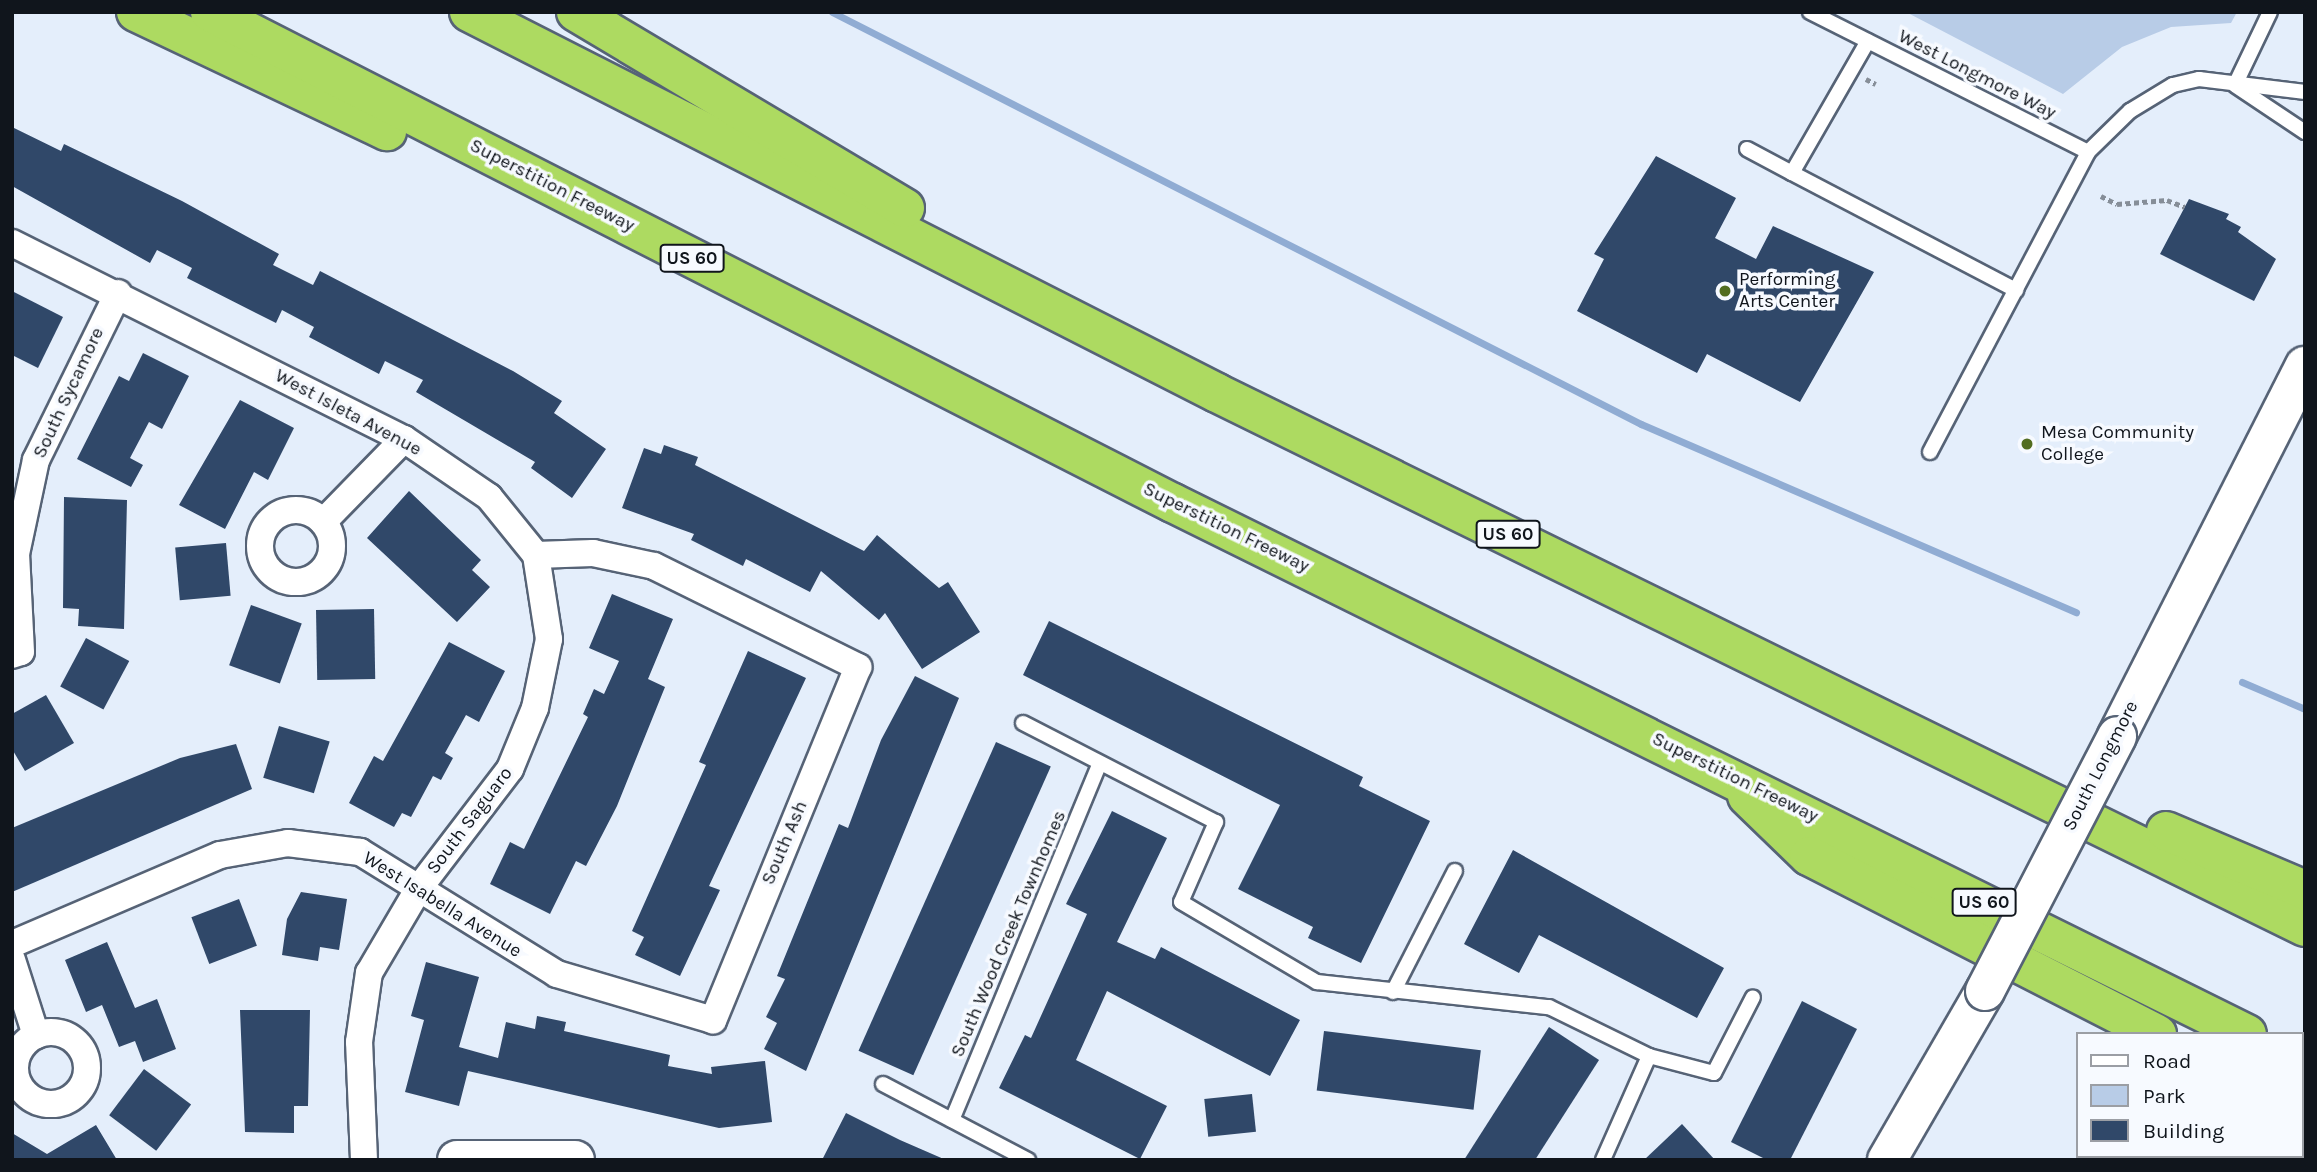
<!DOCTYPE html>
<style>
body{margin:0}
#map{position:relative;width:2317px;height:1172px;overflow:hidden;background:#e4eefb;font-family:Karla,sans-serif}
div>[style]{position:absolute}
.green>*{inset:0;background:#b8cce7}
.stream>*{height:7px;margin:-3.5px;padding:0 3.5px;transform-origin:3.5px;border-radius:3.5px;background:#90acd3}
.building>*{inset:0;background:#304869;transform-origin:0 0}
.path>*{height:4.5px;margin-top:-2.25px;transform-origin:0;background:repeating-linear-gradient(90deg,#868e98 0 5px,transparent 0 8.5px)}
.roads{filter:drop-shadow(2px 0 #566376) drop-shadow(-2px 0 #566376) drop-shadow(0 2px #566376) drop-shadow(0 -2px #566376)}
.lane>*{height:14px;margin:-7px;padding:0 7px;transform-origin:7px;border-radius:7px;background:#fff}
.street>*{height:26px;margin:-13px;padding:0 13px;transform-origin:13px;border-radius:13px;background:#fff}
.street>.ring{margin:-13px;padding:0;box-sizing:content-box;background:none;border:26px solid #fff;border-radius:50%}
.secondary>*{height:38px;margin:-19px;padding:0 19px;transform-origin:19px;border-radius:19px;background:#fff}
.highway>*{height:38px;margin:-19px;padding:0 19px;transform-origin:19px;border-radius:19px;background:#adda61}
.bridges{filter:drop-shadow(2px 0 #566376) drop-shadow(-2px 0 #566376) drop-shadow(0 2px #566376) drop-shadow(0 -2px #566376)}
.secondary-bridge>*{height:38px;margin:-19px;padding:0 19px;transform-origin:19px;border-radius:19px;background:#fff}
.dots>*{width:19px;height:19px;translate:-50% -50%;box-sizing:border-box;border:4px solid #f7faff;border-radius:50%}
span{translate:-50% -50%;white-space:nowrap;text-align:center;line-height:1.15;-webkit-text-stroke:7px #f7faff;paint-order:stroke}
.shield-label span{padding:2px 5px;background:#f7faff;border:2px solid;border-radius:5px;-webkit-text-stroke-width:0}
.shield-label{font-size:18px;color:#10151c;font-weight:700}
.street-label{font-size:19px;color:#10151c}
.poi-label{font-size:19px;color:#10151c}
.left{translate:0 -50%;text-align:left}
.frame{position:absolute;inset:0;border:14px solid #10151c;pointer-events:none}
.legend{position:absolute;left:2076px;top:1032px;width:228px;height:126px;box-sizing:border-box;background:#f7faff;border:2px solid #9b9ea4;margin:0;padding:9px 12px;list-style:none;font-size:21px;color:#10151c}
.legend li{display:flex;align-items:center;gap:14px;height:35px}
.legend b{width:35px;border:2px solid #9b9ea4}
</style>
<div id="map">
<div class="green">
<div style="clip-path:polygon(1906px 12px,2237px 12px,2231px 23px,2171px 27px,2122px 47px,2063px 94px)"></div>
</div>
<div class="stream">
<div style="left:832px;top:12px;width:908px;rotate:26.99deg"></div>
<div style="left:1641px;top:424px;width:474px;rotate:23.4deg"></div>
<div style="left:2242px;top:682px;width:69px;rotate:23.2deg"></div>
</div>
<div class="building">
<div style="clip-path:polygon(12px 127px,61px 151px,64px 144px,182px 201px,279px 254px,273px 265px,313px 285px,320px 271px,513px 371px,562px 401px,554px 413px,606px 449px,572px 498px,531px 468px,535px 462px,416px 392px,423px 380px,385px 361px,379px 374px,309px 337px,314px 327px,282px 310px,276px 323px,187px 278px,192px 268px,157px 250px,150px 263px,12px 186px)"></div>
<div style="clip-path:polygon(1656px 156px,1736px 198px,1715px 238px,1756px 259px,1773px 226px,1874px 272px,1800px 402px,1707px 354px,1697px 373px,1577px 311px,1604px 259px,1594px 254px)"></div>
<div style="clip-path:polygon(2189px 199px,2229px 214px,2226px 219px,2241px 227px,2238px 232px,2276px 259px,2254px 301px,2160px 254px)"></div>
<div style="clip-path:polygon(12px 291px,63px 317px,38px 368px,12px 355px)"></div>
<div style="clip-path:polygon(143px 353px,189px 376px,162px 429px,149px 422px,130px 458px,143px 465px,131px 487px,77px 459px,119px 376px,129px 381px)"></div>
<div style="clip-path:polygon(240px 400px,294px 428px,268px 480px,254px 472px,225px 529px,179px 505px)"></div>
<div style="clip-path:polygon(664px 445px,698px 457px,695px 465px,864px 551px,877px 535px,939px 588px,948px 582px,980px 632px,922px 669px,885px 613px,879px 620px,821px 571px,810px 592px,746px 559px,743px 566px,691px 540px,694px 534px,622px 508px,644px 448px,661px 454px)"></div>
<div style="clip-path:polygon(409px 491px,481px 560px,472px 570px,490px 587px,457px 622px,367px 538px)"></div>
<div style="clip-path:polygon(64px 497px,127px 500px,124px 629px,78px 626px,79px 609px,63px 608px)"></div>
<div style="left:226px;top:543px;width:53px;height:51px;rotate:85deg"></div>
<div style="clip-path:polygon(612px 594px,673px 619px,648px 679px,665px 687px,617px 806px,586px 866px,576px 861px,550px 914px,490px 884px,510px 842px,524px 849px,588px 717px,583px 714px,594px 689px,604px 694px,619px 661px,589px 648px)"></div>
<div style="left:251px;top:605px;width:54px;height:64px;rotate:20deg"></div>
<div style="left:374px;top:609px;width:70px;height:58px;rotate:89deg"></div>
<div style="clip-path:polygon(1049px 621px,1363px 777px,1359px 786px,1430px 821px,1361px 963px,1308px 938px,1313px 927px,1238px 889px,1280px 805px,1023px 675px)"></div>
<div style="left:86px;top:638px;width:49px;height:55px;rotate:28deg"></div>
<div style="clip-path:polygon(449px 642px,505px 671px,479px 722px,466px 715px,445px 753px,453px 758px,441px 780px,433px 776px,411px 817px,402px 813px,394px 827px,349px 803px,374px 756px,383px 761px)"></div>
<div style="clip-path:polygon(748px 651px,806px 678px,709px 886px,720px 890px,680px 976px,635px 955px,644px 937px,632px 931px,706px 765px,699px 762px)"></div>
<div style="clip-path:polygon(915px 676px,959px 698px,806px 1071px,764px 1049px,777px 1023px,766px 1017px,785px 979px,777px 976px,839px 824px,848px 828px,881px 740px)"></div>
<div style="clip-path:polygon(46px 695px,74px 743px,25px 771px,12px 749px,12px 714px)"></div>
<div style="left:279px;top:726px;width:53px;height:54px;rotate:17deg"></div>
<div style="left:996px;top:742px;width:60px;height:338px;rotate:24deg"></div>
<div style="clip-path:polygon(236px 744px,252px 789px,12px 892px,12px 828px,180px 758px)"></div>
<div style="clip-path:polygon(1112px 811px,1167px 838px,1117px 942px,1155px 959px,1161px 947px,1300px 1020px,1270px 1076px,1107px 991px,1076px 1060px,1167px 1106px,1140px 1159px,999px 1088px,1025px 1035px,1031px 1038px,1087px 914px,1066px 904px)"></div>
<div style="clip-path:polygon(1513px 850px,1724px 968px,1697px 1018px,1539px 935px,1519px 973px,1464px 944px)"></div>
<div style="clip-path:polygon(301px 892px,347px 899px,339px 950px,320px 947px,318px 961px,282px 955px,287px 919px)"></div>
<div style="left:239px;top:899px;width:50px;height:51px;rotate:69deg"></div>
<div style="clip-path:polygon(107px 942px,135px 1008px,157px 999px,176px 1049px,143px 1062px,135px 1041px,119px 1047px,102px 1005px,86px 1012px,65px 960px)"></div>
<div style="clip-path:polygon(426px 962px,479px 977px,459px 1047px,498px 1058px,506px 1022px,535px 1029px,537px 1016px,566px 1022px,564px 1031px,670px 1055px,668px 1066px,712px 1074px,711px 1067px,765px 1061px,772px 1122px,719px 1128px,468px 1071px,459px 1106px,405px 1092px,424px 1020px,411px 1016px)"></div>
<div style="clip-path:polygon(1802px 1001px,1857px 1029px,1790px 1160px,1767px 1160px,1731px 1142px)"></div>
<div style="clip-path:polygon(240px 1010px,310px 1010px,308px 1106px,294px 1106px,294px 1133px,245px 1132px)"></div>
<div style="clip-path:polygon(1549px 1027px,1599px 1060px,1535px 1160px,1464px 1160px)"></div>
<div style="left:1324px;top:1031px;width:158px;height:60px;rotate:7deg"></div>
<div style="left:144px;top:1069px;width:59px;height:58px;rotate:37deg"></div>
<div style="left:1252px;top:1094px;width:38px;height:48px;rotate:84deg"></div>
<div style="clip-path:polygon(846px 1113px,900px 1140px,946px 1160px,822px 1160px)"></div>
<div style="clip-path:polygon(1682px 1124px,1715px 1160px,1644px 1160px)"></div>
<div style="clip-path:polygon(96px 1125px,117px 1160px,12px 1160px,12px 1133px,47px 1154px)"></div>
</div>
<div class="path">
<div style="left:1866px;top:79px;width:11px;rotate:27deg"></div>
<div style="left:2101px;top:196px;width:18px;rotate:27deg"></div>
<div style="left:2117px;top:204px;width:50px;rotate:-4.6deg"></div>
<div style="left:2167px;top:200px;width:19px;rotate:21deg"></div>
</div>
<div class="roads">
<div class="lane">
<div style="left:1810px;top:12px;width:311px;rotate:26.7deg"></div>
<div style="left:2235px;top:85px;width:81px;rotate:-64.4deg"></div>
<div style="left:2236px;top:86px;width:83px;rotate:33.7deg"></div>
<div style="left:1747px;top:149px;width:51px;rotate:28.1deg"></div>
<div style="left:1792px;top:173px;width:152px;rotate:-60.1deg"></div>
<div style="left:1792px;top:173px;width:253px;rotate:27.6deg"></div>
<div style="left:1930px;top:452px;width:339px;rotate:-62.2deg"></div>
<div style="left:2088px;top:152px;width:59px;rotate:-44.3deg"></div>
<div style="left:2130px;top:111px;width:50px;rotate:-31.2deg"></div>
<div style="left:2173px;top:85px;width:27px;rotate:-13deg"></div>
<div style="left:2199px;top:79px;width:107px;rotate:7deg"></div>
<div style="left:1023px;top:723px;width:217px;rotate:27.2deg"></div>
<div style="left:1216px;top:822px;width:87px;rotate:113.6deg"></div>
<div style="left:1181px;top:902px;width:158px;rotate:30.5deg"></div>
<div style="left:1317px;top:982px;width:233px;rotate:6.2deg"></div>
<div style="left:1549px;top:1007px;width:111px;rotate:26.1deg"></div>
<div style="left:1649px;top:1056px;width:114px;rotate:113.9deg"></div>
<div style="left:1393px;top:992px;width:136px;rotate:-62.9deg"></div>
<div style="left:1649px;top:1056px;width:67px;rotate:14.7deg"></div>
<div style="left:1714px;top:1073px;width:85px;rotate:-62.8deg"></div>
<div style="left:883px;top:1084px;width:164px;rotate:27.7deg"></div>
<div style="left:952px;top:1120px;width:386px;rotate:-67.5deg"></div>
</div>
<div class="street">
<div style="left:12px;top:243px;width:438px;rotate:26.6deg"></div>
<div style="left:404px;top:439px;width:103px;rotate:34.3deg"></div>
<div style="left:489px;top:497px;width:75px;rotate:51deg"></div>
<div style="left:536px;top:555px;width:57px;rotate:-2deg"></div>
<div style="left:593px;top:553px;width:62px;rotate:12deg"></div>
<div style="left:654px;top:566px;width:228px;rotate:26.3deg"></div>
<div style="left:858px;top:667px;width:382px;rotate:112.3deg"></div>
<div style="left:713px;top:1020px;width:163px;rotate:-163.6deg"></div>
<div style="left:557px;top:974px;width:232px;rotate:-148.2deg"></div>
<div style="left:360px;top:852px;width:73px;rotate:-172.9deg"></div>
<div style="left:288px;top:843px;width:69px;rotate:170deg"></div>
<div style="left:220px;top:855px;width:226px;rotate:156.8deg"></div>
<div class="ring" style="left:260px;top:510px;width:46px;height:46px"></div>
<div style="left:323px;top:522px;width:116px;rotate:-45.7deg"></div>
<div style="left:12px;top:655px;width:9px;rotate:-18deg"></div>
<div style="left:21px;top:652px;width:98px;rotate:-92.9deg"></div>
<div style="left:16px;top:554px;width:96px;rotate:-78deg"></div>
<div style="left:36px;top:460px;width:186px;rotate:-63.8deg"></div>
<div style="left:12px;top:960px;width:79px;rotate:72.3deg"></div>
<div class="ring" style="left:15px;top:1032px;width:46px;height:46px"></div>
<div style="left:364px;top:1160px;width:118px;rotate:-92.4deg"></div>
<div style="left:359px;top:1042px;width:70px;rotate:-81.8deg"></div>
<div style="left:369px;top:973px;width:99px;rotate:-59.5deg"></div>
<div style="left:419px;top:888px;width:150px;rotate:-52.6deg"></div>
<div style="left:510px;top:769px;width:66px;rotate:-67.7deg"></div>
<div style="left:535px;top:708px;width:70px;rotate:-78.5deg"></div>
<div style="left:549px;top:639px;width:85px;rotate:-98.8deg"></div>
</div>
<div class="secondary">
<div style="left:2117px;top:736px;width:415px;rotate:-63.1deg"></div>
<div style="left:457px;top:1160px;width:118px"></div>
<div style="left:1887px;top:1160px;width:195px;rotate:-59.9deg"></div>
</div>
<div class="highway">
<div style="left:136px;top:12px;width:278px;rotate:25.4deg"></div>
<div style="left:210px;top:12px;width:1081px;rotate:27.02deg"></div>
<div style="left:1173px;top:503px;width:1198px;rotate:26.31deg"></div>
<div style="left:469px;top:12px;width:839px;rotate:26.99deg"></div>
<div style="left:1217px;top:393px;width:1212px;rotate:26.14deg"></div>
<div style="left:576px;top:12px;width:383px;rotate:30.8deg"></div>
<div style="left:1747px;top:796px;width:86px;rotate:44.1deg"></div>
<div style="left:1809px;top:856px;width:391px;rotate:27.1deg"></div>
<div style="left:2166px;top:831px;width:151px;rotate:23deg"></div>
<div style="left:2301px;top:1061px;width:4px;rotate:27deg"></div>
<div style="left:2301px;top:1111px;width:4px;rotate:27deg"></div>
</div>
</div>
<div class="bridges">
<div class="secondary-bridge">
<div style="left:1985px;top:991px;width:287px;rotate:-62.6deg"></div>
</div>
</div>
<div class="dots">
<div style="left:1725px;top:291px;background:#526d20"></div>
<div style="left:2027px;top:444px;background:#526d20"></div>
</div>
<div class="shield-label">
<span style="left:692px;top:258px">US 60</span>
<span style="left:1508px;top:534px">US 60</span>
<span style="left:1984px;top:902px">US 60</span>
</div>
<div class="street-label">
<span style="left:1977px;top:75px;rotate:27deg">West Longmore Way</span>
<span style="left:552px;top:186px;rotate:27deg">Superstition Freeway</span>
<span style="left:69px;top:393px;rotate:-65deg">South Sycamore</span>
<span style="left:348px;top:413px;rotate:28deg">West Isleta Avenue</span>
<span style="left:1226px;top:528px;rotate:26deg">Superstition Freeway</span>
<span style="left:2101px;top:766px;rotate:-63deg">South Longmore</span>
<span style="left:1735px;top:778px;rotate:26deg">Superstition Freeway</span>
<span style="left:470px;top:821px;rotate:-53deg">South Saguaro</span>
<span style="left:785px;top:843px;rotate:-67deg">South Ash</span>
<span style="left:442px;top:905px;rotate:32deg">West Isabella Avenue</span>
<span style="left:1009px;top:934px;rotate:-67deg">South Wood Creek Townhomes</span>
</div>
<div class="poi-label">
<span class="left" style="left:1739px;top:291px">Performing<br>Arts Center</span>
<span class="left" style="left:2041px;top:444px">Mesa Community<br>College</span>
</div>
<div class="frame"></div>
<ul class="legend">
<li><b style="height:9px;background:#fff"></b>Road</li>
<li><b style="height:19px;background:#b8cce7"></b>Park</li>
<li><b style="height:19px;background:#304869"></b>Building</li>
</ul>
</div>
